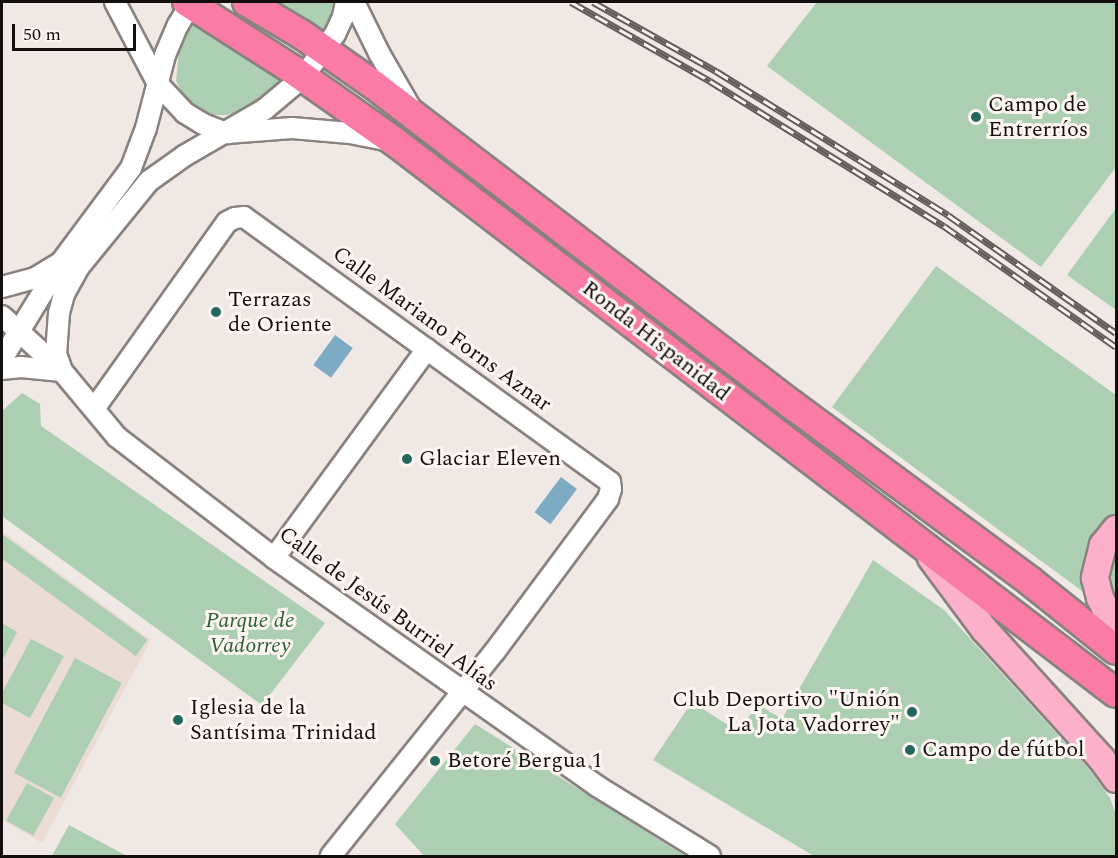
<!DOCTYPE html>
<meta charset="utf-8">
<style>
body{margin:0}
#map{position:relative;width:1118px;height:858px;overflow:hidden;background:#f0e8e5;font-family:Spectral,serif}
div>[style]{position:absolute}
.built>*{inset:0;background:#ebdbd5}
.green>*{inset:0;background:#acceb1;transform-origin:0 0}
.water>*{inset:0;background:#7eabc4;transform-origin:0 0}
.roads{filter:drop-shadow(2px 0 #89827f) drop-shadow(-2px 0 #89827f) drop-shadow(0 2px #89827f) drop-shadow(0 -2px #89827f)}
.minor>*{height:20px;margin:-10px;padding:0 10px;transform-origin:10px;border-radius:10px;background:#fff}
.major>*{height:26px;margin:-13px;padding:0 13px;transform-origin:13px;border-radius:13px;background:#fcb0c9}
.highway>*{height:28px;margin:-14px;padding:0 14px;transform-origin:14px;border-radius:14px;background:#fa7ba5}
.rail>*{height:7px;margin-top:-3.5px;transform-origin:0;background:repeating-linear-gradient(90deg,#fdf5f2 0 14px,#615c5a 0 28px);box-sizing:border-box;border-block:2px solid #615c5a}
.dots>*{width:16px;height:16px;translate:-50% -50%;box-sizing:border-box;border:3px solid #fdf5f2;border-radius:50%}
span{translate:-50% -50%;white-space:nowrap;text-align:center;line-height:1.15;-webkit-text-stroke:6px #fdf5f2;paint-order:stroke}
.poi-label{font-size:22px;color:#120f0e}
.left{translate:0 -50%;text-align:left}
.right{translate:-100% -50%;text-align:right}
.street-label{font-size:22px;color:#120f0e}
.park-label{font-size:22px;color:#285f35;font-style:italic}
.frame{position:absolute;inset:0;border:3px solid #120f0e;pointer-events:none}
.scale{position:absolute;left:12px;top:24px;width:124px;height:27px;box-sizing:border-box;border:3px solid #120f0e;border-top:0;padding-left:8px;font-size:18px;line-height:21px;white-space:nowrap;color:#120f0e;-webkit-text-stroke:4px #fdf5f2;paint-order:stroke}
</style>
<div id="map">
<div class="built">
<div style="clip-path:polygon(2px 531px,151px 640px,42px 843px,2px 820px)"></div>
</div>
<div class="green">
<div style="clip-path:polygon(272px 2px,335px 2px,333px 17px,324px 36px)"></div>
<div style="clip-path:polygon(817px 2px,1116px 2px,1116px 167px,1041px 267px,767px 66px)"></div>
<div style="clip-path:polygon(190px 21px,285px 80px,275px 91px,243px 110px,227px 115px,213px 115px,198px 108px,184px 96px,176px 81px,180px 41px)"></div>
<div style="clip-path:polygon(1116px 208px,1116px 310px,1067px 275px)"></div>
<div style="clip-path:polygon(936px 266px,1116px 395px,1116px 616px,832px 407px)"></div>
<div style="clip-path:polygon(22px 393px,40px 404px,41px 426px,325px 623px,262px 705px,2px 516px,2px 411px)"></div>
<div style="left:2px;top:534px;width:180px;height:20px;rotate:36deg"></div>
<div style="clip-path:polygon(873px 560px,944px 610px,1088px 768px,1110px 798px,1116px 815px,1116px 856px,814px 856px,653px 760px,692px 702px,739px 732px,757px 704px,782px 719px)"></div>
<div style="clip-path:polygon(2px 623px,17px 632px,2px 661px)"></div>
<div style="clip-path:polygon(31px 639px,64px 656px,30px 718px,2px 703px,2px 693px)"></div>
<div style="left:75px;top:658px;width:53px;height:130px;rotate:28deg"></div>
<div style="clip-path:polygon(475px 724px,685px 856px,424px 856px,395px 824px)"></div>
<div style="left:27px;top:783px;width:31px;height:43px;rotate:29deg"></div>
<div style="clip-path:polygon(69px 825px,127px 856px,52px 856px)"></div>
</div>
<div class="water">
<div style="left:335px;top:335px;width:22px;height:37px;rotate:36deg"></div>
<div style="left:561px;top:477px;width:20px;height:44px;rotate:37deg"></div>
</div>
<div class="roads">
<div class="minor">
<div style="left:115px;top:2px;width:93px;rotate:62.3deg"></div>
<div style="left:158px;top:84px;width:40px;rotate:47deg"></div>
<div style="left:185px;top:113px;width:21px;rotate:31deg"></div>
<div style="left:203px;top:124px;width:26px;rotate:21deg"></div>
<div style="left:227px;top:133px;width:65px;rotate:-4.4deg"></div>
<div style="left:292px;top:128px;width:58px;rotate:4.9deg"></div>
<div style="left:350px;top:133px;width:37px;rotate:11deg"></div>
<div style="left:354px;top:2px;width:57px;rotate:63.9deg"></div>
<div style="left:379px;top:53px;width:62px;rotate:60.1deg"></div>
<div style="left:2px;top:287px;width:34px;rotate:-15deg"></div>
<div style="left:35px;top:278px;width:27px;rotate:-31deg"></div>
<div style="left:2px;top:316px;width:81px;rotate:42.5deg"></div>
<div style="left:62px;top:371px;width:86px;rotate:50.2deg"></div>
<div style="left:117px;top:437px;width:198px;rotate:37.6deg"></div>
<div style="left:274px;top:558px;width:395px;rotate:35.2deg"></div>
<div style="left:597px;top:786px;width:133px;rotate:31.8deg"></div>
<div style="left:2px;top:359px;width:115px;rotate:-58.5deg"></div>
<div style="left:62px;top:261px;width:116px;rotate:-53.4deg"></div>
<div style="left:131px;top:168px;width:43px;rotate:-69.4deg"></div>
<div style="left:146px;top:128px;width:75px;rotate:-75.4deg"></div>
<div style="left:165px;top:55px;width:33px;rotate:-67deg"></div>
<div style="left:178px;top:25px;width:27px;rotate:-59deg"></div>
<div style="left:2px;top:369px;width:19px;rotate:-6deg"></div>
<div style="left:21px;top:367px;width:41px;rotate:5.6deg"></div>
<div style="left:62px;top:371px;width:18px;rotate:-109deg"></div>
<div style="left:56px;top:354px;width:41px;rotate:-85.8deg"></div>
<div style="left:59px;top:313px;width:20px;rotate:-75deg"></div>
<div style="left:64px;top:294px;width:31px;rotate:-61deg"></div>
<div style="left:79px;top:267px;width:111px;rotate:-50.9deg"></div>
<div style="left:149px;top:181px;width:43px;rotate:-35.5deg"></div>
<div style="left:184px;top:156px;width:94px;rotate:-30.1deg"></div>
<div style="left:265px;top:109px;width:50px;rotate:-40.1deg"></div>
<div style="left:303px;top:77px;width:54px;rotate:-53.3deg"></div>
<div style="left:335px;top:34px;width:19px;rotate:-65deg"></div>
<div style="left:343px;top:17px;width:15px;rotate:-79deg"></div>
<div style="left:94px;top:409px;width:229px;rotate:-54.6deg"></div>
<div style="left:227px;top:222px;width:9px;rotate:-27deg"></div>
<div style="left:235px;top:218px;width:9px;rotate:-6deg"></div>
<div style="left:244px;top:217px;width:452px;rotate:35.9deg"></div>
<div style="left:610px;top:482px;width:7px;rotate:82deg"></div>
<div style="left:611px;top:489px;width:10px;rotate:107deg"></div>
<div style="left:608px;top:499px;width:189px;rotate:126.6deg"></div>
<div style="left:495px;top:651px;width:263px;rotate:128.7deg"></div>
<div style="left:274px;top:558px;width:259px;rotate:-53.8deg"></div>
</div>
<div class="major">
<div style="left:1116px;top:529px;width:21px;rotate:129deg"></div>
<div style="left:1103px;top:545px;width:34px;rotate:104deg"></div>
<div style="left:1095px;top:578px;width:21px;rotate:76deg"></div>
<div style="left:1100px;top:598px;width:35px;rotate:63deg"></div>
<div style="left:931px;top:558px;width:89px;rotate:53.3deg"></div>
<div style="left:984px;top:629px;width:174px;rotate:47.8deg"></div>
<div style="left:1101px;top:758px;width:26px;rotate:54deg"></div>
</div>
<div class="highway">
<div style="left:187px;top:2px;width:126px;rotate:32.7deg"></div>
<div style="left:293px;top:70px;width:125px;rotate:35.2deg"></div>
<div style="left:395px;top:142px;width:907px;rotate:37.39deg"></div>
<div style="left:247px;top:2px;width:63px;rotate:30.7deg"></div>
<div style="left:301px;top:34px;width:89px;rotate:34.9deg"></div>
<div style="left:374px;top:85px;width:525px;rotate:37.42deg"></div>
<div style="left:791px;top:404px;width:297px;rotate:36.5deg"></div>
<div style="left:1030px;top:581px;width:110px;rotate:38.7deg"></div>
</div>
</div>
<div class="rail">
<div style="left:571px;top:2px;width:160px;rotate:29.6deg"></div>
<div style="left:710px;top:81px;width:275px;rotate:31.8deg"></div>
<div style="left:944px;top:226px;width:210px;rotate:35.1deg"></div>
<div style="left:593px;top:2px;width:141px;rotate:29.3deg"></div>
<div style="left:716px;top:71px;width:273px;rotate:31.8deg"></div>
<div style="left:948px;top:215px;width:205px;rotate:35.1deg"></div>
</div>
<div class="dots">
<div style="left:976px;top:117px;background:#22685c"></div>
<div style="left:216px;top:312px;background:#22685c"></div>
<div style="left:407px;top:459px;background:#22685c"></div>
<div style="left:912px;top:712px;background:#22685c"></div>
<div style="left:178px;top:720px;background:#22685c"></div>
<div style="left:910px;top:750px;background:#22685c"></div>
<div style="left:435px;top:761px;background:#22685c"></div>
</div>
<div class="poi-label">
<span class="left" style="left:988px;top:117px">Campo de<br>Entrerríos</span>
<span class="left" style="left:228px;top:312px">Terrazas<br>de Oriente</span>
<span class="left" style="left:419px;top:459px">Glaciar Eleven</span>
<span class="right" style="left:900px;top:712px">Club Deportivo "Unión<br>La Jota Vadorrey"</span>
<span class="left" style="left:190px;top:720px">Iglesia de la<br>Santísima Trinidad</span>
<span class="left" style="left:922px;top:750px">Campo de fútbol</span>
<span class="left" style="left:447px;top:761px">Betoré Bergua 1</span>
</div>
<div class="street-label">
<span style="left:442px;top:329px;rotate:36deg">Calle Mariano Forns Aznar</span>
<span style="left:656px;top:341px;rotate:38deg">Ronda Hispanidad</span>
<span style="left:388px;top:609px;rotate:36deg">Calle de Jesús Burriel Alías</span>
</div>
<div class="park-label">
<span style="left:250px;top:633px">Parque de<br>Vadorrey</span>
</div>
<div class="frame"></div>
<div class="scale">50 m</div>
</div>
